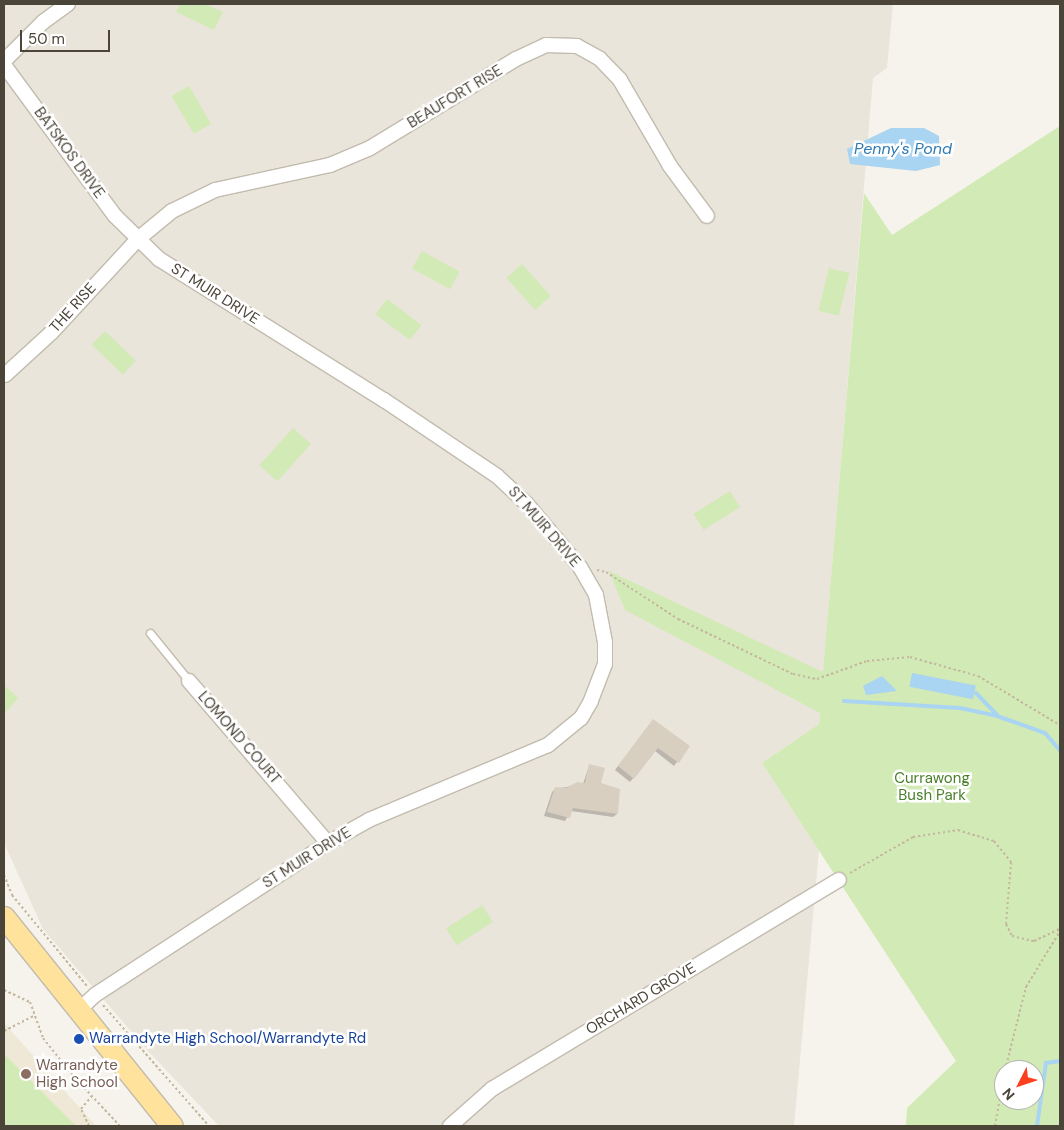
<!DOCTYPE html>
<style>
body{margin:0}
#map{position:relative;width:1064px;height:1130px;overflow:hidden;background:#f6f3ec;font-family:"DM Sans",sans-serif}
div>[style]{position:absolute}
.residential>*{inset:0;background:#eae5da}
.education>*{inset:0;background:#efe8d6}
.green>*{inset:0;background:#d2eab5;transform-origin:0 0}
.water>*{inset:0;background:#a9d4f2;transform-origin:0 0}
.shadow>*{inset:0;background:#0003}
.stream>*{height:4px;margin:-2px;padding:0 2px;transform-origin:2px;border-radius:2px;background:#a9d4f2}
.building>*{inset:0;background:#d8cfc1}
.path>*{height:2px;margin-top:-1px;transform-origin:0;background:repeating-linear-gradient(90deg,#c4b79f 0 2.5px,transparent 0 5px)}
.roads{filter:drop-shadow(1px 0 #c2bbae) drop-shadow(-1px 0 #c2bbae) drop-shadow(0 1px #c2bbae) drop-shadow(0 -1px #c2bbae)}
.lane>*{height:7px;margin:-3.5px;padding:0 3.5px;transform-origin:3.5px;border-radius:3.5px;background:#fff}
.street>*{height:14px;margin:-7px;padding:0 7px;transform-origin:7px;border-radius:7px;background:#fff}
.primary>*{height:21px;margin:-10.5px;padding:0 10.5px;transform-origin:10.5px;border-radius:10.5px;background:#ffe39c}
.dots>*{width:14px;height:14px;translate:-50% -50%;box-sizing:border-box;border:2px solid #fff;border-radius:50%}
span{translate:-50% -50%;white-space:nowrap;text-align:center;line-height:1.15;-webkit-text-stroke:5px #fff;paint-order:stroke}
.street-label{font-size:15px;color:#4b4439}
.park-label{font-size:15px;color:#4a7f2a}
.transit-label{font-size:15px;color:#164399}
.left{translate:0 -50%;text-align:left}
.education-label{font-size:15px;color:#785e54}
.water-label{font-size:16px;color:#2e7ab2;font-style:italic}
.frame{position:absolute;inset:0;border:5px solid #4b4439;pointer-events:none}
.north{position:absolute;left:994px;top:1060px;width:50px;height:50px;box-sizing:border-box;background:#fff;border:1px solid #b7b4b0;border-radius:50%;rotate:229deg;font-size:14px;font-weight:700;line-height:20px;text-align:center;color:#4b4439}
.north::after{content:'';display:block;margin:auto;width:18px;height:22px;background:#fc3f1d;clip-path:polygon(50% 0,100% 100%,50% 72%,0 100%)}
.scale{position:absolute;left:20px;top:30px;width:90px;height:22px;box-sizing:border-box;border:2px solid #4b4439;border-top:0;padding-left:6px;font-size:15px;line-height:18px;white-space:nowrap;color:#4b4439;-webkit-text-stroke:4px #fff;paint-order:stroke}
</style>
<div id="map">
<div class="residential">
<div style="clip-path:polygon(4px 4px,893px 4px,887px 68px,873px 78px,819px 724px,762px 763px,819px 850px,794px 1126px,219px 1126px,148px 1051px,43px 929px,4px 843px)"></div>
</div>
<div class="education">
<div style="clip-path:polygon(4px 1024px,5px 1024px,96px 1126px,4px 1126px)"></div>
</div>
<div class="green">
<div style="clip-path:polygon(180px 4px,205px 4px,223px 12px,214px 30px,176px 12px)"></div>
<div style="left:189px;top:86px;width:44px;height:20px;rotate:60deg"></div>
<div style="clip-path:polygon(evenodd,1060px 126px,1060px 1126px,906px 1126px,907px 1108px,956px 1061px,762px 763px,819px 724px,820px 713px,625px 610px,609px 571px,823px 672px,864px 193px,892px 235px,1060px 126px,1004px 1070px,1034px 1070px,1034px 1100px,1004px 1100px,1004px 1070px)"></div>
<div style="left:422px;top:251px;width:43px;height:20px;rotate:29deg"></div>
<div style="left:522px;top:264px;width:43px;height:21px;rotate:48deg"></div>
<div style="left:829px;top:268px;width:21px;height:44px;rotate:14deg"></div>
<div style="left:387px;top:299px;width:43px;height:19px;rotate:37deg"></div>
<div style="left:105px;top:331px;width:43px;height:19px;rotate:44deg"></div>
<div style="left:293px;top:428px;width:24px;height:50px;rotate:42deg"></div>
<div style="left:730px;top:491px;width:19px;height:43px;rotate:58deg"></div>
<div style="clip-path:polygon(4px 685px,18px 698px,4px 714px)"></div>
<div style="left:482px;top:905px;width:20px;height:43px;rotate:57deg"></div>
<div style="clip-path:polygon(4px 1054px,76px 1126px,4px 1126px)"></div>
</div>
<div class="water">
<div style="clip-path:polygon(891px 128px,924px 128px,939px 136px,940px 165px,916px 171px,850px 164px,847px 149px)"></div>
<div style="left:912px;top:673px;width:65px;height:14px;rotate:11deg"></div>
<div style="clip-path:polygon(882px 676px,897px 691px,866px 695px,863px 686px)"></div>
</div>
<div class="shadow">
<div style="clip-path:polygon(649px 725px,689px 746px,674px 766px,655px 751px,630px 782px,615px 770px)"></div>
<div style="clip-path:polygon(589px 766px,617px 814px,613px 817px,571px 811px,565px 821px,544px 816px,552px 792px,555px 789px,583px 784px)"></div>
</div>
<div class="stream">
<div style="left:976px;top:693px;width:30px;rotate:46deg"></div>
<div style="left:844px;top:701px;width:116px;rotate:3.5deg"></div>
<div style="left:960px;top:708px;width:38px;rotate:12deg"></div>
<div style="left:997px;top:716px;width:51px;rotate:19.5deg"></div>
<div style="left:1045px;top:733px;width:23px;rotate:49deg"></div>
<div style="left:1037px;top:1126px;width:64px;rotate:-81.9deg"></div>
<div style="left:1046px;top:1063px;width:14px;rotate:-8deg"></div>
</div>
<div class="building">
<div style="clip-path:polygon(653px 719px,690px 746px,679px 763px,658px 748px,634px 779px,618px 766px)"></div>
<div style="clip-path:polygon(589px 764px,605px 768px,601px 783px,620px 789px,618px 814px,573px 808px,570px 818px,547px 812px,555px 787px,566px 788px,577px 782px,585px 783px)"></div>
</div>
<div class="path">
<div style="left:597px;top:570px;width:9px;rotate:13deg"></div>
<div style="left:606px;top:572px;width:86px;rotate:33.1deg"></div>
<div style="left:678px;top:619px;width:127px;rotate:25.6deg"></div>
<div style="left:793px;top:674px;width:25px;rotate:12deg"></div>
<div style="left:817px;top:679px;width:53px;rotate:-19.8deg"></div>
<div style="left:867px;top:661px;width:43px;rotate:-5.3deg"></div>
<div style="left:910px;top:657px;width:71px;rotate:15.6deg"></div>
<div style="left:978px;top:676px;width:96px;rotate:30.9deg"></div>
<div style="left:850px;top:873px;width:73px;rotate:-29.7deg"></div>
<div style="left:913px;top:837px;width:46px;rotate:-8.8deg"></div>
<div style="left:958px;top:830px;width:38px;rotate:17deg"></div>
<div style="left:994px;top:841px;width:27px;rotate:51deg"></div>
<div style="left:1011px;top:862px;width:62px;rotate:94.6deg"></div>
<div style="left:1006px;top:924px;width:13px;rotate:63deg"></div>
<div style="left:1012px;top:936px;width:23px;rotate:13deg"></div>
<div style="left:1034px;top:941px;width:29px;rotate:-25deg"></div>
<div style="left:4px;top:875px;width:22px;rotate:68deg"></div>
<div style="left:12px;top:895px;width:118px;rotate:50.5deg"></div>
<div style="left:4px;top:990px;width:29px;rotate:25deg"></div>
<div style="left:30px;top:1002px;width:38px;rotate:70deg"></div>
<div style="left:43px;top:1038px;width:50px;rotate:51.5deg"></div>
<div style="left:74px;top:1077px;width:67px;rotate:46.8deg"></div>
<div style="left:103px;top:1005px;width:161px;rotate:48.8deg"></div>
<div style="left:4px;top:1031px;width:34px;rotate:-27deg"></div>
<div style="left:1005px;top:1070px;width:86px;rotate:-75.8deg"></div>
<div style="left:1026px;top:987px;width:66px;rotate:-58.7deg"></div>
<div style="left:89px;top:1126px;width:19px;rotate:-115deg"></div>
<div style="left:81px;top:1109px;width:17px;rotate:-50deg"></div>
<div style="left:995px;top:1126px;width:52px;rotate:-80deg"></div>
</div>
<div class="roads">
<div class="lane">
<div style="left:150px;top:633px;width:62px;rotate:50.9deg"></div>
</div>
<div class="street">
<div style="left:4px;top:61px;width:55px;rotate:-45deg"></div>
<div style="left:43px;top:22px;width:31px;rotate:-36deg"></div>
<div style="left:4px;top:65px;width:187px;rotate:53.7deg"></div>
<div style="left:115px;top:216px;width:62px;rotate:44.3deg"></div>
<div style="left:159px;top:259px;width:266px;rotate:32.1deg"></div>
<div style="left:384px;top:400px;width:136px;rotate:33.9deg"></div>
<div style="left:497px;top:476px;width:40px;rotate:43deg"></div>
<div style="left:526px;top:503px;width:84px;rotate:49.8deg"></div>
<div style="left:580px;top:567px;width:32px;rotate:60deg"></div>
<div style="left:596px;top:595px;width:48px;rotate:79.2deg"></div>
<div style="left:605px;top:642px;width:22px;rotate:90deg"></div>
<div style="left:605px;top:664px;width:40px;rotate:111deg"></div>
<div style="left:591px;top:701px;width:20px;rotate:120deg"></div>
<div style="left:581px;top:718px;width:43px;rotate:140.7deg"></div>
<div style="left:548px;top:745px;width:194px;rotate:157.3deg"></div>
<div style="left:369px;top:820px;width:47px;rotate:150.7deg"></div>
<div style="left:328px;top:843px;width:278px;rotate:146.9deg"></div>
<div style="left:95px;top:995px;width:23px;rotate:137deg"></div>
<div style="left:5px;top:375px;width:62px;rotate:-42.4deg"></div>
<div style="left:51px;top:333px;width:128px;rotate:-47.2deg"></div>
<div style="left:138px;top:239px;width:44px;rotate:-39.5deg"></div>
<div style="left:172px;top:211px;width:48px;rotate:-26deg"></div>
<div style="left:215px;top:190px;width:118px;rotate:-12.3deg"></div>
<div style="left:330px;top:165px;width:43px;rotate:-23deg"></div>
<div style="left:370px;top:148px;width:171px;rotate:-31.4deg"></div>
<div style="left:516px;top:59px;width:33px;rotate:-25deg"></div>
<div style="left:546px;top:45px;width:31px;rotate:2deg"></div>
<div style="left:577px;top:46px;width:26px;rotate:29deg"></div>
<div style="left:600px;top:59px;width:29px;rotate:46deg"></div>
<div style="left:620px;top:80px;width:99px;rotate:59.8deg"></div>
<div style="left:670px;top:166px;width:62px;rotate:53.5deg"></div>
<div style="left:189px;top:681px;width:213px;rotate:49.4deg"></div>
<div style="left:450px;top:1126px;width:56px;rotate:-41.4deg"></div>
<div style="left:492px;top:1089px;width:405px;rotate:-31.1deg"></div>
</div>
<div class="primary">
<div style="left:4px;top:917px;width:268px;rotate:51.2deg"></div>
</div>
</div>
<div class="dots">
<div style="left:79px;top:1039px;background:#1a4fb4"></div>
<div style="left:26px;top:1074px;background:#8d6e63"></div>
</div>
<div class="street-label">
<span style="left:455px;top:97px;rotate:-31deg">BEAUFORT RISE</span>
<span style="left:69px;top:153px;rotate:54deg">BATSKOS DRIVE</span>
<span style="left:215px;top:294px;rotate:32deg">ST MUIR DRIVE</span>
<span style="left:73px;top:308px;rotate:-48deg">THE RISE</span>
<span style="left:544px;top:527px;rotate:49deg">ST MUIR DRIVE</span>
<span style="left:239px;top:738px;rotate:49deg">LOMOND COURT</span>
<span style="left:307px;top:858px;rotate:-32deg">ST MUIR DRIVE</span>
<span style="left:641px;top:999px;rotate:-31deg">ORCHARD GROVE</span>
</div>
<div class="park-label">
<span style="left:932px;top:787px">Currawong<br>Bush Park</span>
</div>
<div class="transit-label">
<span class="left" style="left:89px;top:1039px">Warrandyte High School/Warrandyte Rd</span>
</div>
<div class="education-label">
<span class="left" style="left:36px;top:1074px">Warrandyte<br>High School</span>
</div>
<div class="water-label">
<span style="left:903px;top:149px">Penny's Pond</span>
</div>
<div class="frame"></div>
<div class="north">N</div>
<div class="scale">50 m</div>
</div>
